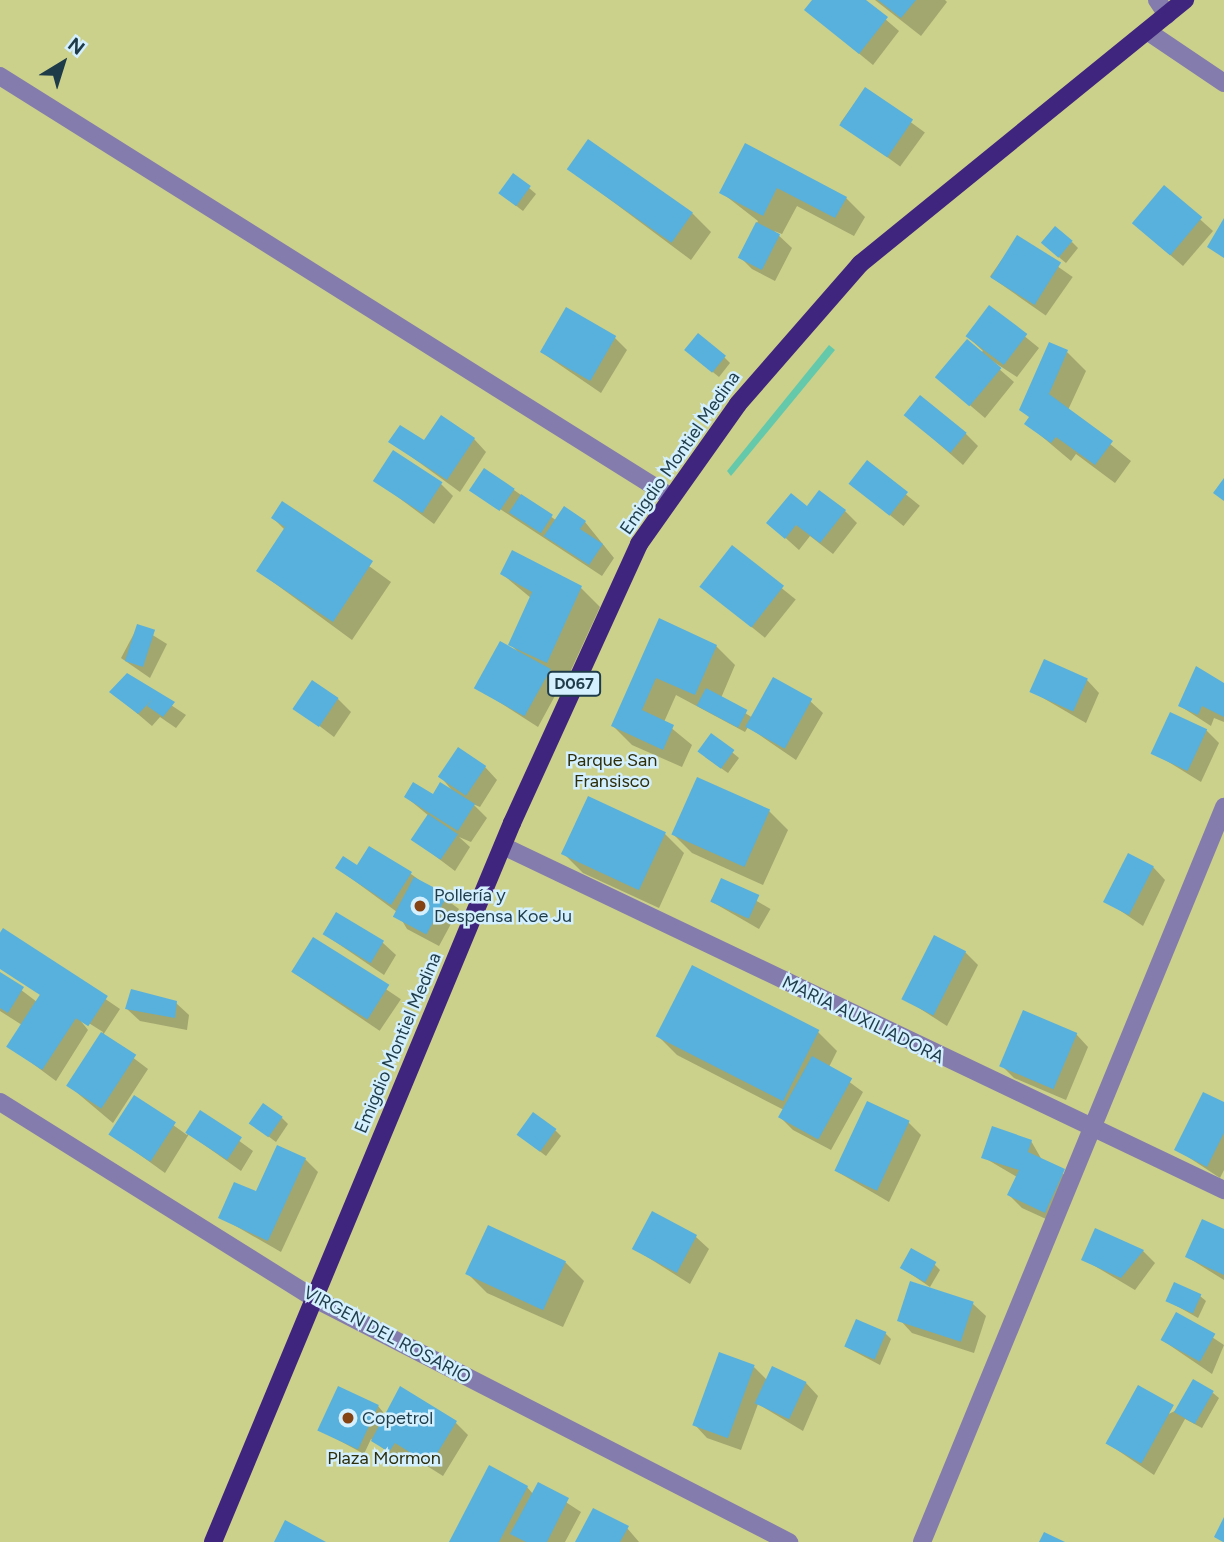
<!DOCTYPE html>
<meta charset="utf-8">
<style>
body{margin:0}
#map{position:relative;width:1224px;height:1542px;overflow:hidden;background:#bbe4fa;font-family:Figtree,sans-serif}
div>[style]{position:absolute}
.green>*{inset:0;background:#cbd08b;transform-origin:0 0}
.water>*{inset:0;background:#64c9ab}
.shadow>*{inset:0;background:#0003;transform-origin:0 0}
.building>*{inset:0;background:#58b1dc;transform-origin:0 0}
.minor>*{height:18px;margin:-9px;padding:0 9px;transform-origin:9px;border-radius:9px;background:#847cad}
.major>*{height:18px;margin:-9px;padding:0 9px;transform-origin:9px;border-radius:9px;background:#40257e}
.dots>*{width:19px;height:19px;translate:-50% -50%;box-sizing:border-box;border:4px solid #d4effe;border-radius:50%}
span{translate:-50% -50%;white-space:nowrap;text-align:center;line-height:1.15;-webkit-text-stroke:5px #d4effe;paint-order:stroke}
.shield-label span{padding:2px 5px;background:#d4effe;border:2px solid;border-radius:5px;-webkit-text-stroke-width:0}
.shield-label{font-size:16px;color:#1d3b49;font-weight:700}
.street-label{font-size:18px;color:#1d3b49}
.park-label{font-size:18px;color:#2d2e0a}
.poi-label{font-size:18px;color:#1d3b49}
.left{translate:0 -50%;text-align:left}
.north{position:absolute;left:28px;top:28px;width:70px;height:70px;-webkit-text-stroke:5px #d4effe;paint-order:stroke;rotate:38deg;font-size:19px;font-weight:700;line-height:28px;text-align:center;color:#1d3b49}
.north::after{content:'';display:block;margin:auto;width:24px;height:32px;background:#1d3b49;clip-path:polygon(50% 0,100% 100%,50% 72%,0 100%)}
</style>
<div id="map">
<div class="green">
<div style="left:0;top:0;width:1224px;height:1542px"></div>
</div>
<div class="water">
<div style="clip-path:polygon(829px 345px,835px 350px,731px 476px,727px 471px)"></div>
</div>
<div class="shadow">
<div style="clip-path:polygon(814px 0,863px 0,899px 31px,873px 65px,806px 10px)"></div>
<div style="clip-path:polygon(875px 0,945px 0,947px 2px,921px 36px)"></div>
<div style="left:865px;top:89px;width:74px;height:42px;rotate:36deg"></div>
<div style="clip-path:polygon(746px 146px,846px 198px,865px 217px,854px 236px,797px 206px,782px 234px,774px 231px,792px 248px,775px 281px,752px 269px,739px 256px,758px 221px,722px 193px)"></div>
<div style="clip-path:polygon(569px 169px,692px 213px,711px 232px,691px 260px)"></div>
<div style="clip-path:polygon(514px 175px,536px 194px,523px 211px,506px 198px)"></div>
<div style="clip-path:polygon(1164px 187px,1213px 231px,1183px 266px,1147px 235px)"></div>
<div style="left:1017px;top:238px;width:68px;height:47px;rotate:35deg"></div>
<div style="clip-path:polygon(1072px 242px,1078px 248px,1066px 263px,1049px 249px)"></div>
<div style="clip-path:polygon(989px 307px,1039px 348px,1017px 377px,983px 355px,1014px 382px,985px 418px,938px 378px,983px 351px,967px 336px)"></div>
<div style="clip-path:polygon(615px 338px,627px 350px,601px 393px,541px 352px)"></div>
<div style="clip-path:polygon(1067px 352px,1086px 371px,1068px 410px,1131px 461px,1115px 483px,1076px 454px,1071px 461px,1027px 424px)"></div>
<div style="clip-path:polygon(692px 355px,724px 357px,730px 363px,719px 377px)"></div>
<div style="clip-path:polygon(906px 415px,966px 434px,978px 446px,963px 465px)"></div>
<div style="clip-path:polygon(474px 439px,486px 452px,460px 492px,391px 442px)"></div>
<div style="left:867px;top:463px;width:68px;height:26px;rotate:39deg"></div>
<div style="clip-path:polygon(375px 480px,441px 484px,453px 496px,434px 524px)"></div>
<div style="clip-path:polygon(471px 490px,514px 490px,557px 521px,585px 522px,614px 558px,602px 576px)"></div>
<div style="clip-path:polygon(282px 503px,391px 582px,352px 640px,258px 571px,285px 530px,273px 518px)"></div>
<div style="clip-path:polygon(808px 509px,845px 511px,857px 523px,833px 554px,810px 536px,799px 550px,769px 523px)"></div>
<div style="left:732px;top:548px;width:82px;height:49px;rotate:39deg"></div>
<div style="clip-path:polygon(513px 553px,581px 588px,600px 607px,566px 681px,555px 676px,562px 683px,538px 727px,477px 688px,518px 652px,510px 644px,531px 598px,502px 574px)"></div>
<div style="clip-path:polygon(660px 621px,716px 646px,735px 665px,721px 698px,753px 718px,810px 701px,823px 713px,796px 760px,748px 727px,745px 732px,676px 695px,664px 722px,692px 745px,682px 767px,632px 745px,613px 726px)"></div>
<div style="clip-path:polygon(138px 626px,167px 644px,150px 678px,121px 658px)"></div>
<div style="clip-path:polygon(127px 676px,186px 715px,176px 728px,160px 717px,152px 726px,112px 692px)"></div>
<div style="clip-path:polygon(1087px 680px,1099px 693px,1086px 723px,1031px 691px)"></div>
<div style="clip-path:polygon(1224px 684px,1224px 722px,1214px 718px,1211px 726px,1180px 706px)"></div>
<div style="clip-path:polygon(338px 699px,351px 712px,334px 737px,296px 708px)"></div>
<div style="clip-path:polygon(1206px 730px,1219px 743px,1201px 782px,1154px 753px)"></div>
<div style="clip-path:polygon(711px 735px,739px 758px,728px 773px,705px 757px)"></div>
<div style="clip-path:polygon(485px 767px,497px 780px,480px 807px,473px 804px,487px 818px,471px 842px,459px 837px,470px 847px,455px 871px,414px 840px,429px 816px,406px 797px,454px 793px,441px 777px)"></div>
<div style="clip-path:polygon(589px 798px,665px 834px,684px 853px,659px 908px,583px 873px,564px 854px)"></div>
<div style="clip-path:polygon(769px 811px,788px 830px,763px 885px,692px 853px,673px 834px)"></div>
<div style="clip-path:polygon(1153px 867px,1165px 880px,1143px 926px,1106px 901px)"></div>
<div style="clip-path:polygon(337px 868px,411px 874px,459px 909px,439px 946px,407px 929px,397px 912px)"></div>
<div style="left:722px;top:881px;width:56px;height:23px;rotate:30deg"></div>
<div style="clip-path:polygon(4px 930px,120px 1009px,103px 1035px,148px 1069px,113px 1123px,69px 1086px,103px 1032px,76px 1015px,88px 1030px,56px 1081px,9px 1046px,22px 1025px,0 1011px,0 974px,37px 1002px,42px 994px,0 967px)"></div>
<div style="clip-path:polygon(324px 934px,383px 943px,396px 955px,384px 975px)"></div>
<div style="left:313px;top:940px;width:106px;height:38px;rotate:34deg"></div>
<div style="clip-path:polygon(965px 952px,978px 965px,947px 1026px,905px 999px)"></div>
<div style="clip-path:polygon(176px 1003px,189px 1015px,187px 1030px,140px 1021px,127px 1009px)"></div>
<div style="clip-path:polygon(818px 1032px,837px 1051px,829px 1067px,863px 1092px,831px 1150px,793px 1130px,780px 1117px,784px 1110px,677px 1055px,658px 1036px)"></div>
<div style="clip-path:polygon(1076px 1034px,1088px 1047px,1066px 1100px,1014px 1078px,1002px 1066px)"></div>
<div style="clip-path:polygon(134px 1097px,187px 1135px,201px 1113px,253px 1151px,241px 1171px,189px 1134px,165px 1173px,111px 1134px)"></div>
<div style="clip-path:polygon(1224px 1104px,1224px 1170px,1220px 1178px,1176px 1149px)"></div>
<div style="clip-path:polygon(282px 1118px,288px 1124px,276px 1142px,252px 1124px)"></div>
<div style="clip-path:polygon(908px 1122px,921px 1135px,889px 1202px,836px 1171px)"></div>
<div style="clip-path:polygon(555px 1130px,561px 1136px,546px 1156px,525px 1140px)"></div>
<div style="clip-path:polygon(1031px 1141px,1042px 1160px,1077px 1183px,1057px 1224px,1022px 1208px,1009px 1195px,1017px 1177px,983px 1157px)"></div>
<div style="clip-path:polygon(305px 1159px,318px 1172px,281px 1252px,220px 1217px)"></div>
<div style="clip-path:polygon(1224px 1231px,1224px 1280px,1187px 1257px)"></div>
<div style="clip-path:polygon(696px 1237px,709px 1249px,690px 1284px,633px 1248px)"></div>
<div style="clip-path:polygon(1143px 1251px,1155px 1263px,1135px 1290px,1083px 1259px)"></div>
<div style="clip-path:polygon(565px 1262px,584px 1281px,563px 1327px,487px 1293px,468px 1274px)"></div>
<div style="clip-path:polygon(934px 1264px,940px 1270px,930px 1287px,902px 1268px)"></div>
<div style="clip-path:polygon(1200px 1296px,1206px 1301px,1198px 1318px,1168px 1301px)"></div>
<div style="clip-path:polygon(973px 1304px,986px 1316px,974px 1353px,912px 1333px,900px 1320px)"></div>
<div style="clip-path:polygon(1177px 1314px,1224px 1345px,1212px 1374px,1162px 1340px)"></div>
<div style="clip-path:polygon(885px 1333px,891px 1339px,880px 1365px,846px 1347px)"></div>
<div style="clip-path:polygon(754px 1367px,767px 1380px,806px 1383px,818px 1396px,803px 1431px,758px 1404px,741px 1450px,707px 1438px,695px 1425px)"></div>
<div style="clip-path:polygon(1213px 1393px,1219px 1398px,1202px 1428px,1185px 1419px,1154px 1475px,1107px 1443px)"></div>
<div style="clip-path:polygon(378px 1406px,383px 1412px,379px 1429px,456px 1423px,468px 1435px,443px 1476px,408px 1454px,402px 1463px,371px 1439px,364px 1454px,320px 1430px)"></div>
<div style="clip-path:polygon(538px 1484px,581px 1512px,565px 1542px,451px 1542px,527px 1487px,533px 1494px)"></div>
<div style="clip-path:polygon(627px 1528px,639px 1542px,577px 1542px)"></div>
</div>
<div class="building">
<div style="clip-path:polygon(812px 0,866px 0,888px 17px,859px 54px,804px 10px)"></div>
<div style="clip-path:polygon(878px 0,916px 0,901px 18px)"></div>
<div style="left:865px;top:87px;width:58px;height:46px;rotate:34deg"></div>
<div style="left:588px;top:139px;width:128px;height:37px;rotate:35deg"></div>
<div style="clip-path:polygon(745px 143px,847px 197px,835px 218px,777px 188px,763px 216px,719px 193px)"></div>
<div style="left:513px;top:173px;width:22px;height:25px;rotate:36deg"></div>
<div style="left:1164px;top:185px;width:50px;height:50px;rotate:40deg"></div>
<div style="clip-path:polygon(1224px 218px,1224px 258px,1207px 247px)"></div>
<div style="left:756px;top:222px;width:27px;height:40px;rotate:27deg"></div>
<div style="left:1055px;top:226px;width:23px;height:22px;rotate:40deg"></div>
<div style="left:1017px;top:235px;width:52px;height:50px;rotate:32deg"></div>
<div style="left:989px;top:305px;width:48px;height:39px;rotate:37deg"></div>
<div style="left:566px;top:307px;width:58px;height:52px;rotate:30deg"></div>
<div style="left:698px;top:333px;width:36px;height:22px;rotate:39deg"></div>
<div style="left:967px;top:339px;width:45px;height:50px;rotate:40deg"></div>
<div style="clip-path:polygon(1049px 342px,1068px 350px,1049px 394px,1113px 441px,1095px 465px,1056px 437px,1051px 443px,1024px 424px,1029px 417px,1019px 410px)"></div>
<div style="left:920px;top:395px;width:60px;height:26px;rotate:39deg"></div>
<div style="clip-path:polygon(441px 415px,475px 438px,447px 480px,388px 442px,400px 425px,424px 440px)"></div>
<div style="left:393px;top:450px;width:59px;height:37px;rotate:33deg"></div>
<div style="left:867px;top:460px;width:52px;height:30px;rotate:38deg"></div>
<div style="left:484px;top:468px;width:37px;height:27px;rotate:34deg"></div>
<div style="clip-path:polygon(1224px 478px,1224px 501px,1213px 493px)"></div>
<div style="clip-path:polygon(819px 490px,846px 510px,820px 543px,796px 525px,785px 539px,766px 523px,791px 493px,807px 506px)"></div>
<div style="left:521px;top:494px;width:38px;height:22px;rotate:33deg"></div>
<div style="clip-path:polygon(282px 501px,373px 561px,333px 622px,256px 571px,285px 527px,271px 518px)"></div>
<div style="clip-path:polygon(564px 506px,586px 521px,580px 529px,603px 544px,589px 565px,544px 536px)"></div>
<div style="left:732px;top:545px;width:66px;height:53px;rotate:38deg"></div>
<div style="clip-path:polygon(512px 550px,582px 586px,547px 663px,508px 645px,532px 592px,500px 574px)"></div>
<div style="clip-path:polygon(659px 618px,717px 645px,695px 695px,656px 678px,642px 710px,674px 725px,663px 750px,611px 726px)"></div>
<div style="left:137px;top:624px;width:19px;height:39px;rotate:18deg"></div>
<div style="left:500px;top:641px;width:58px;height:54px;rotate:29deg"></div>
<div style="left:1044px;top:659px;width:48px;height:36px;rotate:24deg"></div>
<div style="clip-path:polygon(1196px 666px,1224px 683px,1224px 717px,1202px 706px,1198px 715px,1178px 706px)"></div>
<div style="clip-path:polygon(127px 673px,175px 702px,163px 717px,147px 706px,153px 699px,138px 714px,109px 692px)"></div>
<div style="left:773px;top:677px;width:45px;height:57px;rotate:29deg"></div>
<div style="left:312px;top:680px;width:32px;height:35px;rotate:34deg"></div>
<div style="left:706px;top:688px;width:47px;height:20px;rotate:28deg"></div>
<div style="left:1170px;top:712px;width:41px;height:46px;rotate:25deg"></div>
<div style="left:711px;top:733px;width:29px;height:23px;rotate:36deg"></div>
<div style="left:458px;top:747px;width:34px;height:36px;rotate:34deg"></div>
<div style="left:697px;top:777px;width:80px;height:63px;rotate:24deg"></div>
<div style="clip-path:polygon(413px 782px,433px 794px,440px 782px,475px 804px,458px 831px,404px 797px)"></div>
<div style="left:588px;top:796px;width:86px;height:64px;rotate:25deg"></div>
<div style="left:428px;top:814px;width:36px;height:31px;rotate:34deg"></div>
<div style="clip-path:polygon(369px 846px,412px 872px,391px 905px,335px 868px,343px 856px,357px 865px)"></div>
<div style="left:1128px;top:853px;width:29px;height:55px;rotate:27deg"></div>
<div style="left:414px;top:877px;width:38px;height:45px;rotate:28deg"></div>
<div style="left:721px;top:878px;width:42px;height:26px;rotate:24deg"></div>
<div style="left:336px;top:912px;width:56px;height:26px;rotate:31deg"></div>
<div style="left:3px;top:928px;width:125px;height:36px;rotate:33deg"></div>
<div style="left:934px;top:935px;width:36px;height:72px;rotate:27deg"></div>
<div style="left:313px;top:937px;width:90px;height:41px;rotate:32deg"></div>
<div style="left:692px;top:965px;width:143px;height:80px;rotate:27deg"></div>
<div style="clip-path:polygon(0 972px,24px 987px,8px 1013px,0 1008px)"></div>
<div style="clip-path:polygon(131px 989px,177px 1001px,175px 1018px,125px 1009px)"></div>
<div style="left:41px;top:993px;width:43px;height:64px;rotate:33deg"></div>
<div style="left:1023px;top:1010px;width:59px;height:61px;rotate:23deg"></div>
<div style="left:101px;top:1032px;width:42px;height:64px;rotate:33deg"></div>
<div style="left:812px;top:1056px;width:46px;height:70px;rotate:29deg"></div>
<div style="clip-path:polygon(1203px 1092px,1224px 1102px,1224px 1133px,1207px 1167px,1174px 1150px)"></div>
<div style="left:134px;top:1095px;width:50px;height:47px;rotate:33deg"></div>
<div style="left:867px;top:1101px;width:47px;height:77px;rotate:25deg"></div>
<div style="left:263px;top:1103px;width:24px;height:25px;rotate:35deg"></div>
<div style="left:200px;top:1110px;width:50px;height:27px;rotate:33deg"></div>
<div style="left:533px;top:1112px;width:29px;height:28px;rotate:36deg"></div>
<div style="clip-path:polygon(992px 1126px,1032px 1140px,1028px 1152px,1065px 1169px,1045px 1213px,1007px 1195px,1019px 1170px,981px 1158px)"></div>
<div style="clip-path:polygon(277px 1145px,306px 1158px,268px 1241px,218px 1218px,234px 1182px,256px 1191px)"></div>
<div style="left:652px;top:1211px;width:51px;height:43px;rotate:28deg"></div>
<div style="clip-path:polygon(1202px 1219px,1224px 1229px,1224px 1275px,1185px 1257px)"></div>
<div style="left:488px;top:1225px;width:86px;height:54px;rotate:25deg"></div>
<div style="clip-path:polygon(1095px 1228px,1144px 1250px,1121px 1278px,1081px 1260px)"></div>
<div style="left:911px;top:1248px;width:29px;height:23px;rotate:29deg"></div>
<div style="left:910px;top:1281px;width:67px;height:42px;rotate:18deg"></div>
<div style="left:1174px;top:1282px;width:30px;height:21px;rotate:24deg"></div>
<div style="left:1176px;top:1312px;width:45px;height:32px;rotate:29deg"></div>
<div style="left:856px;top:1319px;width:33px;height:30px;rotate:23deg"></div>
<div style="left:719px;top:1352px;width:38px;height:78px;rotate:20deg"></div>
<div style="left:772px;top:1366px;width:38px;height:41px;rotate:25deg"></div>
<div style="left:1193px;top:1379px;width:24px;height:38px;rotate:30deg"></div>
<div style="left:1138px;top:1385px;width:41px;height:67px;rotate:29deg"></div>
<div style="left:338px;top:1386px;width:45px;height:49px;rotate:25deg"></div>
<div style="clip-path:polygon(400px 1386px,457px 1421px,430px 1465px,395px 1443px,389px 1452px,371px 1441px)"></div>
<div style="clip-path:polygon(489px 1465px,528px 1486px,499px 1542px,449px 1542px)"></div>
<div style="clip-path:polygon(538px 1482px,569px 1498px,547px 1542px,526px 1542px,510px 1534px)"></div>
<div style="clip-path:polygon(593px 1508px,629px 1526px,620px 1542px,575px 1542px)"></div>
<div style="clip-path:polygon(1224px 1517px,1224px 1542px,1223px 1542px,1214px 1537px)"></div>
<div style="clip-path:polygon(285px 1520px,326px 1542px,274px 1542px)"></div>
<div style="clip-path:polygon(1044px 1532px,1065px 1542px,1039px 1542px)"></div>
</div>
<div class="minor">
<div style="left:1157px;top:0;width:18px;rotate:56deg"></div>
<div style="left:1147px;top:31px;width:93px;rotate:34deg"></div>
<div style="left:0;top:76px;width:792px;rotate:32.11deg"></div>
<div style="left:503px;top:846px;width:799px;rotate:25.51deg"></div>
<div style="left:0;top:1102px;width:372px;rotate:32deg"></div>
<div style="left:315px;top:1299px;width:533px;rotate:27.14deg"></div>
<div style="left:922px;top:1542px;width:795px;rotate:-67.66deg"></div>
</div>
<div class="major">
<div style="left:213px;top:1542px;width:779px;rotate:-67.42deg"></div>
<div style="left:512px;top:823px;width:307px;rotate:-65.5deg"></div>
<div style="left:639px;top:544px;width:171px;rotate:-54.7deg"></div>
<div style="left:738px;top:404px;width:186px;rotate:-48.9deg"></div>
<div style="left:860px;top:264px;width:419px;rotate:-39.1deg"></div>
</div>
<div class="dots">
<div style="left:420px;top:906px;background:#854212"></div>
<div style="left:348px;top:1418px;background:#854212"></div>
</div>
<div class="shield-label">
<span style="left:574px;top:684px">D067</span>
</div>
<div class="street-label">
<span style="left:680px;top:453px;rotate:-55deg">Emigdio Montiel Medina</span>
<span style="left:863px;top:1020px;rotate:26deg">MARIA AUXILIADORA</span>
<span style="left:398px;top:1043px;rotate:-67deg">Emigdio Montiel Medina</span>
<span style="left:387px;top:1335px;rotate:28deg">VIRGEN DEL ROSARIO</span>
</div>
<div class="park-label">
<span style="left:612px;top:771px">Parque San<br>Fransisco</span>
<span style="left:384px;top:1458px">Plaza Mormon</span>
</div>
<div class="poi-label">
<span class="left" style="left:434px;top:906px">Pollería y<br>Despensa Koe Ju</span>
<span class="left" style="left:362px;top:1418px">Copetrol</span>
</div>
<div class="north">N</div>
</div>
